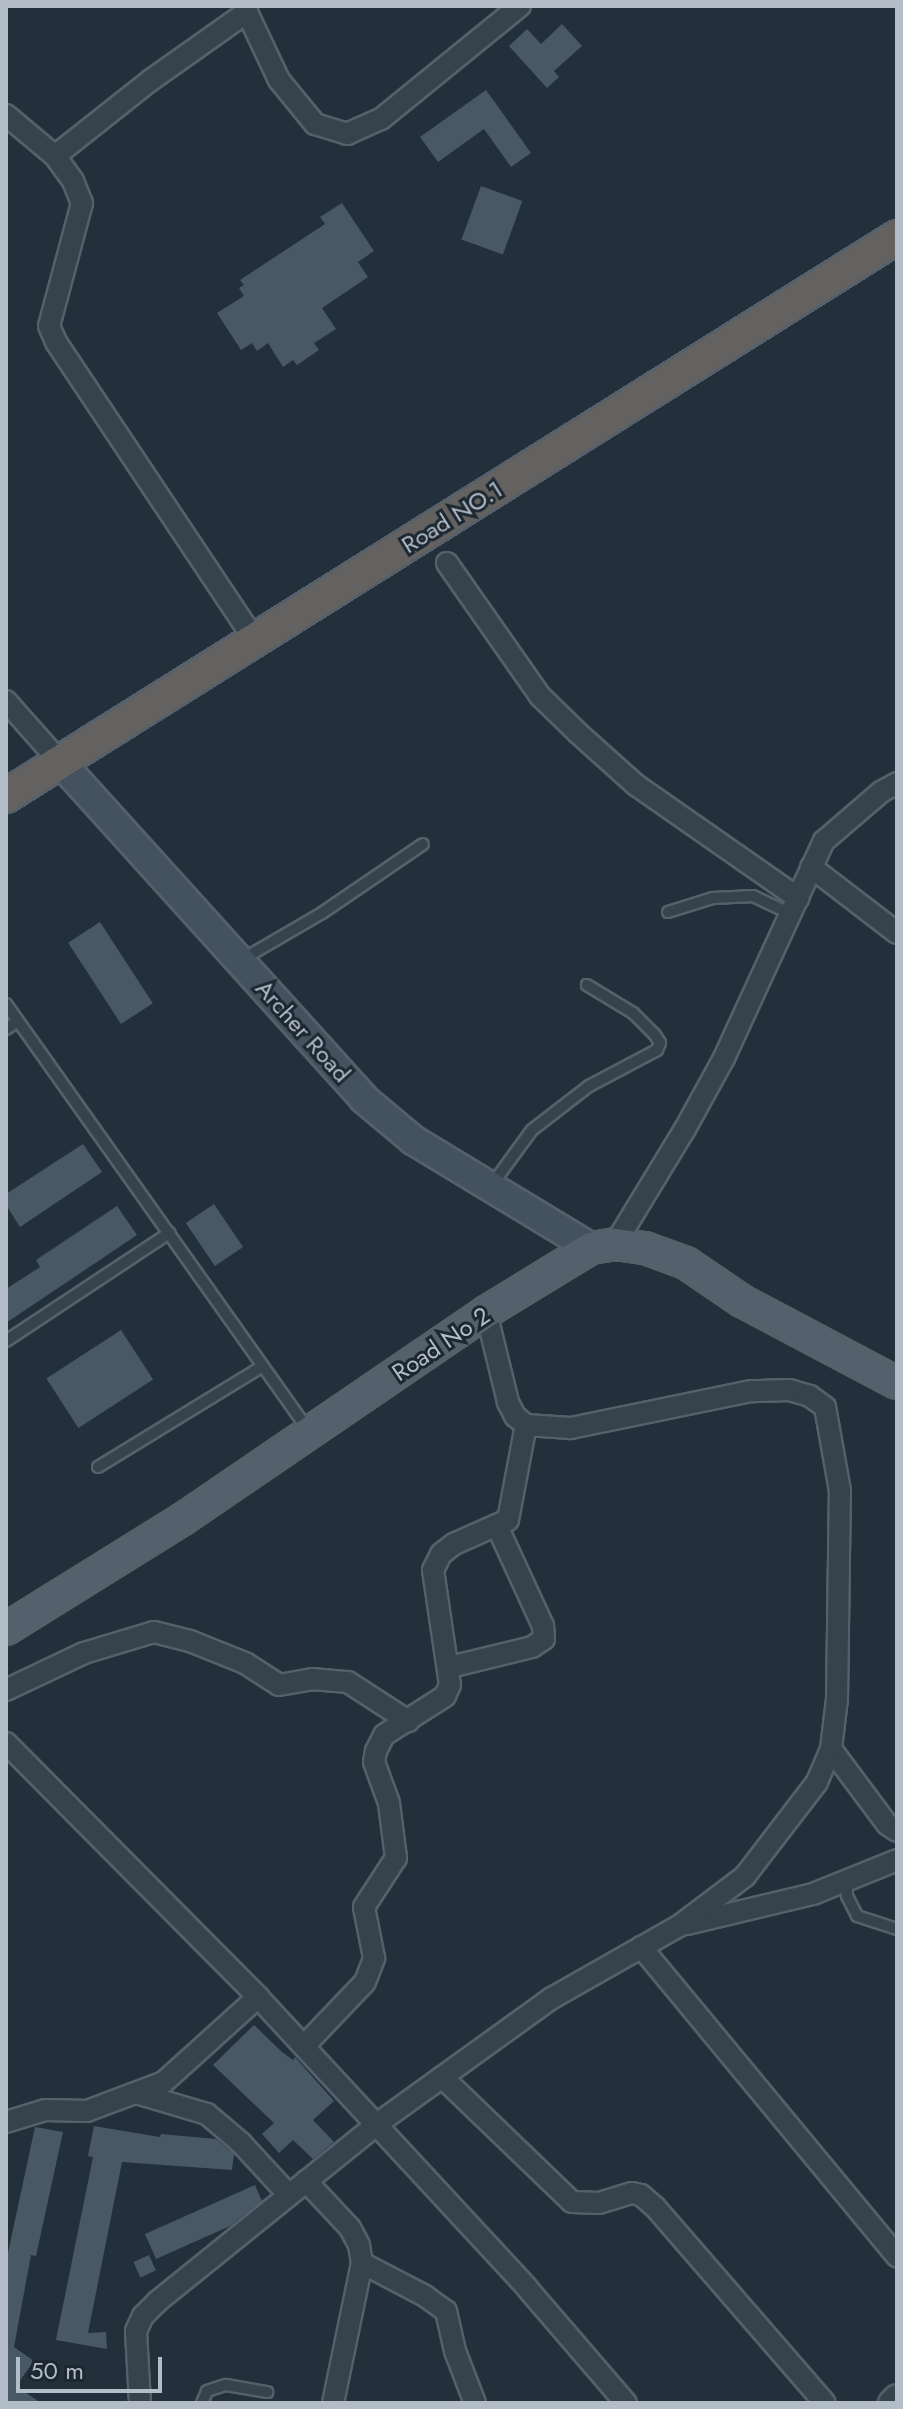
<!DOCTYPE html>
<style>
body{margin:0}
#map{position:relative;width:903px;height:2409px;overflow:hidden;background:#23303c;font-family:Jost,sans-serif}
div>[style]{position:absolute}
.building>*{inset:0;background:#495865;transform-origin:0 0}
.roads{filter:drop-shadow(2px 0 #55606a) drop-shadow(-2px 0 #55606a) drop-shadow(0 2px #55606a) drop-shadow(0 -2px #55606a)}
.service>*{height:10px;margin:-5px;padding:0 5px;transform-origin:5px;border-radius:5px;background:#36424c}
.minor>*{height:20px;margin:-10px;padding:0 10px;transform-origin:10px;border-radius:10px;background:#36424c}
.tertiary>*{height:24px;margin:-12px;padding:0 12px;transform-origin:12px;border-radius:12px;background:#36424c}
.secondary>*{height:28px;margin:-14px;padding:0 14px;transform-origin:14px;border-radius:14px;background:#44525f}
.primary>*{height:30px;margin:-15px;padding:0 15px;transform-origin:15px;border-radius:15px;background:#54616c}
.trunk>*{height:32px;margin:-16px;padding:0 16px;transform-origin:16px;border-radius:16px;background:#636260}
span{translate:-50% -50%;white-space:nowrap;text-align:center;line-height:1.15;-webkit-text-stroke:6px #1c2731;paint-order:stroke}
.street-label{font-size:24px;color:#b2bdc8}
.frame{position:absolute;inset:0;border:8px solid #b2bdc8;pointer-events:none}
.scale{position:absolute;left:16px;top:2357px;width:146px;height:36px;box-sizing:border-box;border:4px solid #b2bdc8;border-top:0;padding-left:10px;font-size:24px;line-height:28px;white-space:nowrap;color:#b2bdc8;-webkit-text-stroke:6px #1c2731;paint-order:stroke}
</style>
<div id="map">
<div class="building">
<div style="clip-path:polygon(562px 24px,582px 46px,554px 71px,559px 77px,547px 88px,509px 46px,527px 29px,541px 44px)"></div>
<div style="clip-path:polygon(486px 90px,531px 153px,511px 167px,484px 129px,438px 162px,420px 137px)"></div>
<div style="left:481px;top:186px;width:44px;height:57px;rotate:20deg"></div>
<div style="clip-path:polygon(342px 203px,374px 251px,358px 262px,368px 277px,322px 308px,336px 329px,314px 343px,319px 350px,297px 365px,293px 360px,283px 367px,268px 343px,257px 351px,252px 343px,241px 350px,217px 313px,244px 296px,239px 288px,244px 285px,240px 280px,325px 224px,320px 217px)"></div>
<div style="left:100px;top:922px;width:97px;height:38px;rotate:57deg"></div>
<div style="clip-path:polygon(83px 1144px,102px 1172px,20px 1227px,6px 1205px,6px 1194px)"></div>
<div style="left:214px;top:1204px;width:52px;height:34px;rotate:56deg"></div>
<div style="clip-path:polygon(117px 1206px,137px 1235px,6px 1323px,6px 1289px,40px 1267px,36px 1260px)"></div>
<div style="left:121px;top:1330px;width:59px;height:89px;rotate:57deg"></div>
<div style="clip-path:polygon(254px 2025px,282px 2052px,293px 2060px,295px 2057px,334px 2101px,313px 2120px,334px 2142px,313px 2159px,293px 2140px,279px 2153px,262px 2134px,274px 2123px,213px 2065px)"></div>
<div style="clip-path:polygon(94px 2126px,160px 2137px,161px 2134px,216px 2139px,234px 2154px,232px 2170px,122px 2162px,88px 2333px,106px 2332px,107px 2349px,56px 2340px,93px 2157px,88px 2156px)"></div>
<div style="clip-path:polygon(35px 2127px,63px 2132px,36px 2256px,31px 2255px,14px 2347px,34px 2361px,16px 2386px,41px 2403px,6px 2403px,6px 2262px)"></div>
<div style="clip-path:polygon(255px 2185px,262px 2201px,230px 2226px,156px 2259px,145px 2234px)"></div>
<div style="left:149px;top:2255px;width:17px;height:17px;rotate:66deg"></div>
</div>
<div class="roads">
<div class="service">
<div style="left:668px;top:912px;width:47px;rotate:-17.3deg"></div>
<div style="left:713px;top:898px;width:40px;rotate:-2.9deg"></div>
<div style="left:753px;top:896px;width:42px;rotate:25.3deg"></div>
<div style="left:243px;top:959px;width:91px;rotate:-30.2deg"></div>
<div style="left:322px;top:913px;width:122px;rotate:-34.3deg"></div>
<div style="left:6px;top:1004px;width:524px;rotate:54.64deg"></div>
<div style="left:6px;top:1029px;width:14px;rotate:-34deg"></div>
<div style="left:491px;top:1186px;width:69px;rotate:-53.8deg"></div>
<div style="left:532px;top:1130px;width:72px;rotate:-37.7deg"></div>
<div style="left:589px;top:1086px;width:77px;rotate:-27.9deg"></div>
<div style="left:657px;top:1050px;width:8px;rotate:-67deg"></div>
<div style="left:660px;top:1043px;width:9px;rotate:-122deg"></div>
<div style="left:655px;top:1035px;width:31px;rotate:-135deg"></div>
<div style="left:633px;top:1013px;width:54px;rotate:-148.7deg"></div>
<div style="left:6px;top:1341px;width:196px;rotate:-33.5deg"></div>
<div style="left:98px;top:1467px;width:193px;rotate:-31.5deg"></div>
<div style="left:847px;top:1882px;width:14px;rotate:90deg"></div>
<div style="left:847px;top:1896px;width:22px;rotate:63deg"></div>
<div style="left:857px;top:1916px;width:42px;rotate:18deg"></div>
<div style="left:202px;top:2403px;width:13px;rotate:-67deg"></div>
<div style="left:207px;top:2391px;width:20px;rotate:-18deg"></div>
<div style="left:226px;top:2385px;width:42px;rotate:9.7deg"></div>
</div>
<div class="minor">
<div style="left:244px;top:6px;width:82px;rotate:64.7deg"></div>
<div style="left:279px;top:80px;width:57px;rotate:50.7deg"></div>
<div style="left:315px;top:124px;width:34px;rotate:17deg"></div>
<div style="left:347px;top:134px;width:37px;rotate:-24deg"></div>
<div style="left:381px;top:119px;width:179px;rotate:-39.1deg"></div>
<div style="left:6px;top:115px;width:64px;rotate:39.9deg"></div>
<div style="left:55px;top:156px;width:31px;rotate:54deg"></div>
<div style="left:73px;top:181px;width:24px;rotate:68deg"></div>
<div style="left:82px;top:203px;width:127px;rotate:105deg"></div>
<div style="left:49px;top:326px;width:17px;rotate:66deg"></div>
<div style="left:56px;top:342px;width:358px;rotate:56.3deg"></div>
<div style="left:55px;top:156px;width:122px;rotate:-38.4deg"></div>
<div style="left:151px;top:80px;width:118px;rotate:-35.3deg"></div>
<div style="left:447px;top:563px;width:162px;rotate:55deg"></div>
<div style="left:540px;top:696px;width:53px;rotate:44.2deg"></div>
<div style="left:578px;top:733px;width:78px;rotate:41.9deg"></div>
<div style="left:636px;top:785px;width:198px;rotate:34.9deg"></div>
<div style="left:6px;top:701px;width:81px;rotate:48.5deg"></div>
<div style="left:811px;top:867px;width:108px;rotate:37.5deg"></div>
<div style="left:615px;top:1244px;width:135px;rotate:-58.7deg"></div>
<div style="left:685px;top:1129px;width:81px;rotate:-61.2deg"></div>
<div style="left:724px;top:1058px;width:239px;rotate:-65.3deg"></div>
<div style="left:824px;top:841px;width:75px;rotate:-40.7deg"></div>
<div style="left:881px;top:792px;width:18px;rotate:-29deg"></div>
<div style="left:450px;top:1667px;width:84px;rotate:-13.7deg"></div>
<div style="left:532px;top:1647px;width:14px;rotate:-34deg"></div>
<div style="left:544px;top:1639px;width:13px;rotate:-94deg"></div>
<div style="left:543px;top:1626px;width:110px;rotate:-114.7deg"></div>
<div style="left:6px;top:1690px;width:86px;rotate:-25.4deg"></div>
<div style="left:84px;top:1653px;width:73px;rotate:-16.7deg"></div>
<div style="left:154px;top:1632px;width:37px;rotate:14deg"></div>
<div style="left:190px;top:1641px;width:59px;rotate:21.8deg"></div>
<div style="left:245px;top:1663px;width:40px;rotate:32.9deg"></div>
<div style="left:279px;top:1685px;width:34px;rotate:-10deg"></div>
<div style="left:312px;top:1679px;width:36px;rotate:5deg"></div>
<div style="left:348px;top:1682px;width:72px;rotate:33deg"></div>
<div style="left:6px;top:1743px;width:358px;rotate:45.2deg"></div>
<div style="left:258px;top:1997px;width:396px;rotate:47.2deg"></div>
<div style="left:527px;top:2288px;width:152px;rotate:49.3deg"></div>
<div style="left:831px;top:1749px;width:94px;rotate:53.3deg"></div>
<div style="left:887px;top:1824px;width:12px;rotate:35deg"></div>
<div style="left:687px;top:1924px;width:130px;rotate:-13.4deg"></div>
<div style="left:813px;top:1894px;width:91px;rotate:-22deg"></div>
<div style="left:641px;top:1947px;width:402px;rotate:50.4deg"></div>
<div style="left:304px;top:2046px;width:88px;rotate:-46.4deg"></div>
<div style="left:365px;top:1982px;width:26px;rotate:-69deg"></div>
<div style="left:374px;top:1958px;width:52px;rotate:-101.1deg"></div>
<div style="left:364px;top:1907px;width:59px;rotate:-56.9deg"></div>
<div style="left:396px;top:1858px;width:55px;rotate:-97.3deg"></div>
<div style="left:389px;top:1803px;width:44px;rotate:-110.1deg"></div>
<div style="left:374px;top:1762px;width:11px;rotate:-80deg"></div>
<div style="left:376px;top:1751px;width:18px;rotate:-63deg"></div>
<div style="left:384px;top:1735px;width:72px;rotate:-32.6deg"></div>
<div style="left:445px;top:1696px;width:12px;rotate:-66deg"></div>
<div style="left:450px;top:1685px;width:116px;rotate:-98.4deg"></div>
<div style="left:433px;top:1570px;width:18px;rotate:-63deg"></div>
<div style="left:441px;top:1554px;width:16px;rotate:-38deg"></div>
<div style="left:454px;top:1544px;width:59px;rotate:-24deg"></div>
<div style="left:508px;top:1520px;width:97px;rotate:-79.3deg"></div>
<div style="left:442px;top:2077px;width:180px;rotate:43.9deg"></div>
<div style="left:572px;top:2202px;width:27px;rotate:2deg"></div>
<div style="left:599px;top:2203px;width:34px;rotate:-17deg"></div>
<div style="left:632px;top:2193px;width:9px;rotate:13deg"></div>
<div style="left:641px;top:2195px;width:18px;rotate:41deg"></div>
<div style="left:655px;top:2207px;width:259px;rotate:49.1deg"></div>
<div style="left:136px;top:2093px;width:74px;rotate:16.5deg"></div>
<div style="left:207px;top:2114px;width:45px;rotate:40.5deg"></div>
<div style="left:241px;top:2143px;width:71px;rotate:47.3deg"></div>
<div style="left:6px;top:2122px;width:41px;rotate:-17.1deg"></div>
<div style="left:45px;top:2110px;width:42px;rotate:1.4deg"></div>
<div style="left:87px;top:2111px;width:82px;rotate:-20.6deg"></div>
<div style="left:164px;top:2082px;width:127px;rotate:-42.1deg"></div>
<div style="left:306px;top:2181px;width:64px;rotate:46.9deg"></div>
<div style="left:350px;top:2228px;width:19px;rotate:62deg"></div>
<div style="left:359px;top:2245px;width:18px;rotate:81deg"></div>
<div style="left:362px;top:2263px;width:143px;rotate:101.7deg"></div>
<div style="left:362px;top:2263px;width:71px;rotate:27.6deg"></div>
<div style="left:425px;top:2296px;width:26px;rotate:36deg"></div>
<div style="left:446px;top:2311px;width:41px;rotate:77.3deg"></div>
<div style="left:455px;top:2351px;width:56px;rotate:69deg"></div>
<div style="left:140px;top:2403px;width:72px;rotate:-93.2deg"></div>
<div style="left:136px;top:2331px;width:17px;rotate:-65deg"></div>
<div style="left:143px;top:2316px;width:21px;rotate:-45deg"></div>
<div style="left:158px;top:2301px;width:282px;rotate:-38.9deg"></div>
<div style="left:377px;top:2124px;width:216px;rotate:-35.8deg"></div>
<div style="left:552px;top:1998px;width:146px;rotate:-29.6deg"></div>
<div style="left:679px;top:1926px;width:83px;rotate:-37.1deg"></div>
<div style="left:745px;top:1876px;width:118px;rotate:-52.5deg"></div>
<div style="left:817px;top:1782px;width:36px;rotate:-67deg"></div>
<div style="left:831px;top:1749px;width:50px;rotate:-83.2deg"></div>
<div style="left:837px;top:1699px;width:208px;rotate:-89.2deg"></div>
<div style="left:840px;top:1491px;width:85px;rotate:-100.1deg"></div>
<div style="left:825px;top:1407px;width:19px;rotate:-144deg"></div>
<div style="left:810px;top:1396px;width:22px;rotate:-164deg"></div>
<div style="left:789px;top:1390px;width:38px;rotate:178deg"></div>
<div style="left:751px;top:1391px;width:185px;rotate:168.4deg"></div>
<div style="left:570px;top:1428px;width:44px;rotate:-176.1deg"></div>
<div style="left:526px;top:1425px;width:14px;rotate:-141deg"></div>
<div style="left:515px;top:1416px;width:16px;rotate:-117deg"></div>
<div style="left:508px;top:1402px;width:93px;rotate:-103.7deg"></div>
</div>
<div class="tertiary">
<div style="left:891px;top:2403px;width:8px;rotate:-45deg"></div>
</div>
<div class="secondary">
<div style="left:60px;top:762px;width:454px;rotate:47.9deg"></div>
<div style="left:364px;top:1099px;width:64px;rotate:39.9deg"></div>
<div style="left:413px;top:1140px;width:208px;rotate:31.2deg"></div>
</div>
<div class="primary">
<div style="left:6px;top:1629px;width:208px;rotate:-31.9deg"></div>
<div style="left:183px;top:1519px;width:367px;rotate:-34.3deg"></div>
<div style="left:486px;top:1312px;width:123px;rotate:-31.4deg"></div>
<div style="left:591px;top:1248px;width:24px;rotate:-9deg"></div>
<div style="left:615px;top:1244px;width:30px;rotate:8deg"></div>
<div style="left:645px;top:1248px;width:44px;rotate:20.1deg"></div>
<div style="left:686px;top:1263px;width:68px;rotate:34.2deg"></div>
<div style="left:742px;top:1301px;width:175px;rotate:27.9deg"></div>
</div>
<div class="trunk">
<div style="left:6px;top:796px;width:1052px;rotate:-32.1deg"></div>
</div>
</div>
<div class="street-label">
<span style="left:452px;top:517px;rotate:-32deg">Road NO.1</span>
<span style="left:303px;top:1031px;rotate:48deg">Archer Road</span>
<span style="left:441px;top:1344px;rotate:-34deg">Road No 2</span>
</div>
<div class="frame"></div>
<div class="scale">50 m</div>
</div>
